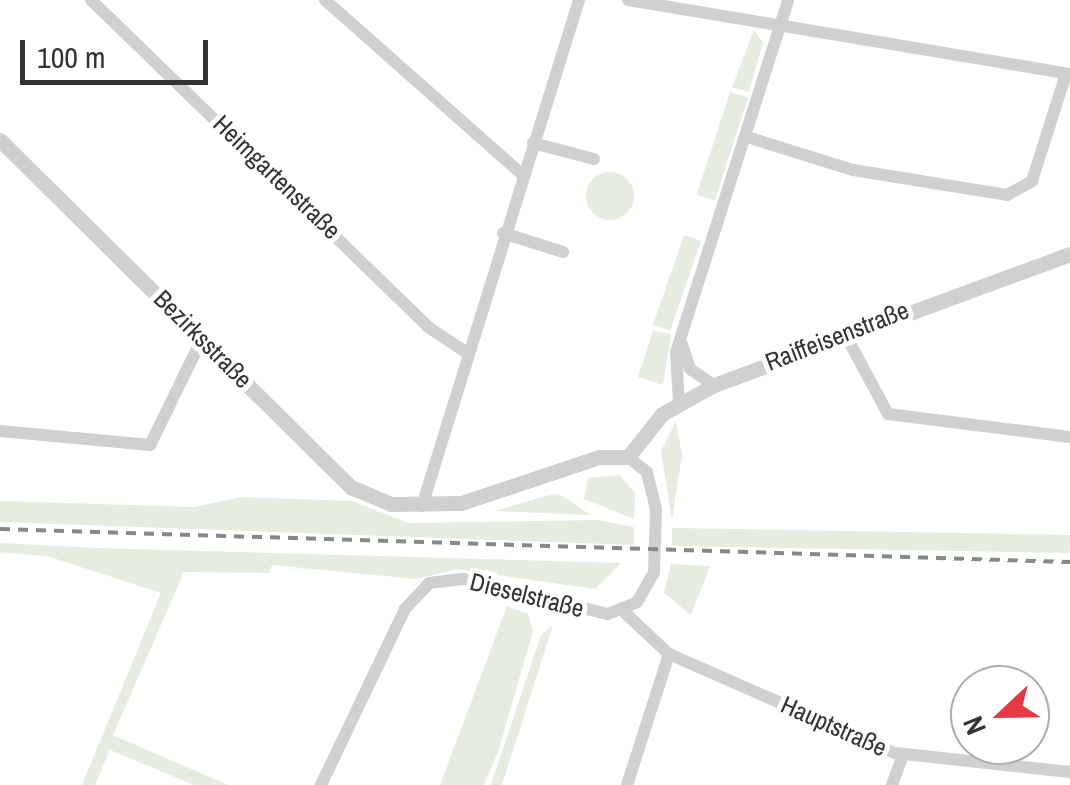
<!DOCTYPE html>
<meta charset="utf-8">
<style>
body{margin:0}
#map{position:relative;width:1070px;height:785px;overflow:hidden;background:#fff;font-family:"Archivo Narrow",sans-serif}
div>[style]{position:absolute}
.green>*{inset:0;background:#e6ecdf;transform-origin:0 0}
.round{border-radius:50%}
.minor>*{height:12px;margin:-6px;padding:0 6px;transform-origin:6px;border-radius:6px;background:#d0d0d0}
.tertiary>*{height:15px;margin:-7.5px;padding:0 7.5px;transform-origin:7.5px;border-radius:7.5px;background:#d0d0d0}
.rail>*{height:4px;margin-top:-2px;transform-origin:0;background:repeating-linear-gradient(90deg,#888 0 10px,transparent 0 18px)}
span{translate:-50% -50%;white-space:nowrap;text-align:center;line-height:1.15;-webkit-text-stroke:10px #fff;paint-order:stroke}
.street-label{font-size:25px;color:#333}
.north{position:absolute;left:950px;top:665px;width:100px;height:100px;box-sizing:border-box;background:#fff;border:2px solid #adadad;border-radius:50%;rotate:248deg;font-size:28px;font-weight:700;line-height:40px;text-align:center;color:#333}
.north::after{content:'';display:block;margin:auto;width:35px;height:45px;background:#e63946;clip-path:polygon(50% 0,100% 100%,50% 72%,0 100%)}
.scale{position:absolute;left:20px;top:40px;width:188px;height:45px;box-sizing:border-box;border:5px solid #333;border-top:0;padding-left:12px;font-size:30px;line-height:35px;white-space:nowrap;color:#333;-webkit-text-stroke:8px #fff;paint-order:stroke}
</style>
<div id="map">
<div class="green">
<div style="clip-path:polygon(754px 30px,763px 43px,749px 92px,732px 87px)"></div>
<div style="left:730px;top:92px;width:19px;height:108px;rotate:18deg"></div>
<div class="round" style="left:586px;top:172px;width:48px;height:48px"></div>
<div style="left:684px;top:235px;width:18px;height:95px;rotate:19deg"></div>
<div style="clip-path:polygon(653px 331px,671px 334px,663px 385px,638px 377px)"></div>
<div style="clip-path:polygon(676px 421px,682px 455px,672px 519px,661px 451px)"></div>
<div style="clip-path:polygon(620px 475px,635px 493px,634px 519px,584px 499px,588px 478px)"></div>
<div style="clip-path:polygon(559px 494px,591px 515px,494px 511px,546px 496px)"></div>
<div style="clip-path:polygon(242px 497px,352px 501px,408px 523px,597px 520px,634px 527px,634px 545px,0 522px,0 501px,194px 507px)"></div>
<div style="left:672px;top:528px;width:398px;height:18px;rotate:1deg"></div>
<div style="clip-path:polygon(0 543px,97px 548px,621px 563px,595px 589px,457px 569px,416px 579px,272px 565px,269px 573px,184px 572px,113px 735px,228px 785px,194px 785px,110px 750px,95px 785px,82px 785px,161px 593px,47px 556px,0 552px)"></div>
<div style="clip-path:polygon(671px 564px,710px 566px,691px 615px,664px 593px)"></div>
<div style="clip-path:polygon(507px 606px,528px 614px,533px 631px,498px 752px,484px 785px,440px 785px)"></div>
<div style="clip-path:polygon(553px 625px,502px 785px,491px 785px,541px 635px)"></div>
</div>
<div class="minor">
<div style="left:91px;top:0;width:470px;rotate:44.1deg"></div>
<div style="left:428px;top:327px;width:43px;rotate:33.7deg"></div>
<div style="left:325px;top:0;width:263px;rotate:41.5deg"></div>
<div style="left:628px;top:0;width:448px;rotate:9.5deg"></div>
<div style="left:747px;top:137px;width:111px;rotate:17.3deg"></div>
<div style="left:853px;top:170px;width:156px;rotate:9.2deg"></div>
<div style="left:1007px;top:195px;width:29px;rotate:-29deg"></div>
<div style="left:1032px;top:181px;width:112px;rotate:-72.4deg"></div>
<div style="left:533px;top:143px;width:63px;rotate:14.7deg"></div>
<div style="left:503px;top:233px;width:63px;rotate:17.6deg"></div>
<div style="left:844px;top:332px;width:93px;rotate:61.8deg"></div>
<div style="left:888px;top:414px;width:183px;rotate:7.2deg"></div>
<div style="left:682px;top:344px;width:26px;rotate:72deg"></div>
<div style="left:690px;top:369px;width:29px;rotate:34deg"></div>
<div style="left:679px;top:403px;width:51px;rotate:-93.4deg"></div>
<div style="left:676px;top:352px;width:369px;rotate:-72.3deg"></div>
<div style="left:0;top:431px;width:151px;rotate:5.3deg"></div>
<div style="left:150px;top:445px;width:120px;rotate:-63.9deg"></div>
<div style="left:422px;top:506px;width:530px;rotate:-72.76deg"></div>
<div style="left:623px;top:611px;width:63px;rotate:43.1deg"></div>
<div style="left:669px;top:654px;width:247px;rotate:23.7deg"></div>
<div style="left:895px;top:753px;width:176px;rotate:6.2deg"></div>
<div style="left:321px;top:785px;width:195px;rotate:-64.5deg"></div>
<div style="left:405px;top:609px;width:35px;rotate:-47deg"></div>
<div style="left:429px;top:583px;width:35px;rotate:-7deg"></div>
<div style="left:464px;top:579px;width:148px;rotate:13.7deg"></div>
<div style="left:608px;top:614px;width:31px;rotate:-22deg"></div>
<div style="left:637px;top:602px;width:34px;rotate:-60deg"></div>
<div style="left:654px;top:572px;width:63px;rotate:-88.2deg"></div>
<div style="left:656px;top:509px;width:38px;rotate:-104deg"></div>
<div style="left:647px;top:472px;width:24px;rotate:-142deg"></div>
<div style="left:627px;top:785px;width:138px;rotate:-72.2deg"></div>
<div style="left:892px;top:785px;width:32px;rotate:-70deg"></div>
</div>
<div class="tertiary">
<div style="left:0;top:140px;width:494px;rotate:44.7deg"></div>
<div style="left:351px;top:487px;width:43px;rotate:23deg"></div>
<div style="left:391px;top:504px;width:70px;rotate:-0.8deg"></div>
<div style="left:461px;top:503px;width:145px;rotate:-18.4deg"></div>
<div style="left:599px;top:457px;width:29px"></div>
<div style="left:628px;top:457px;width:55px;rotate:-51.7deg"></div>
<div style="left:662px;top:414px;width:60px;rotate:-29.1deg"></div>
<div style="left:714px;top:385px;width:379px;rotate:-20.2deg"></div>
</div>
<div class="rail">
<div style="left:0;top:529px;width:1071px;rotate:1.77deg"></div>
</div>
<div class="street-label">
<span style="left:277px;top:177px;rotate:44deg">Heimgartenstraße</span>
<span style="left:837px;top:336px;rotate:-21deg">Raiffeisenstraße</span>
<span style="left:203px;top:339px;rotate:45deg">Bezirksstraße</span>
<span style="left:527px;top:595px;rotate:14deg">Dieselstraße</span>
<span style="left:834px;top:726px;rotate:24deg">Hauptstraße</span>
</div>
<div class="north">N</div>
<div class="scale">100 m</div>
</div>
